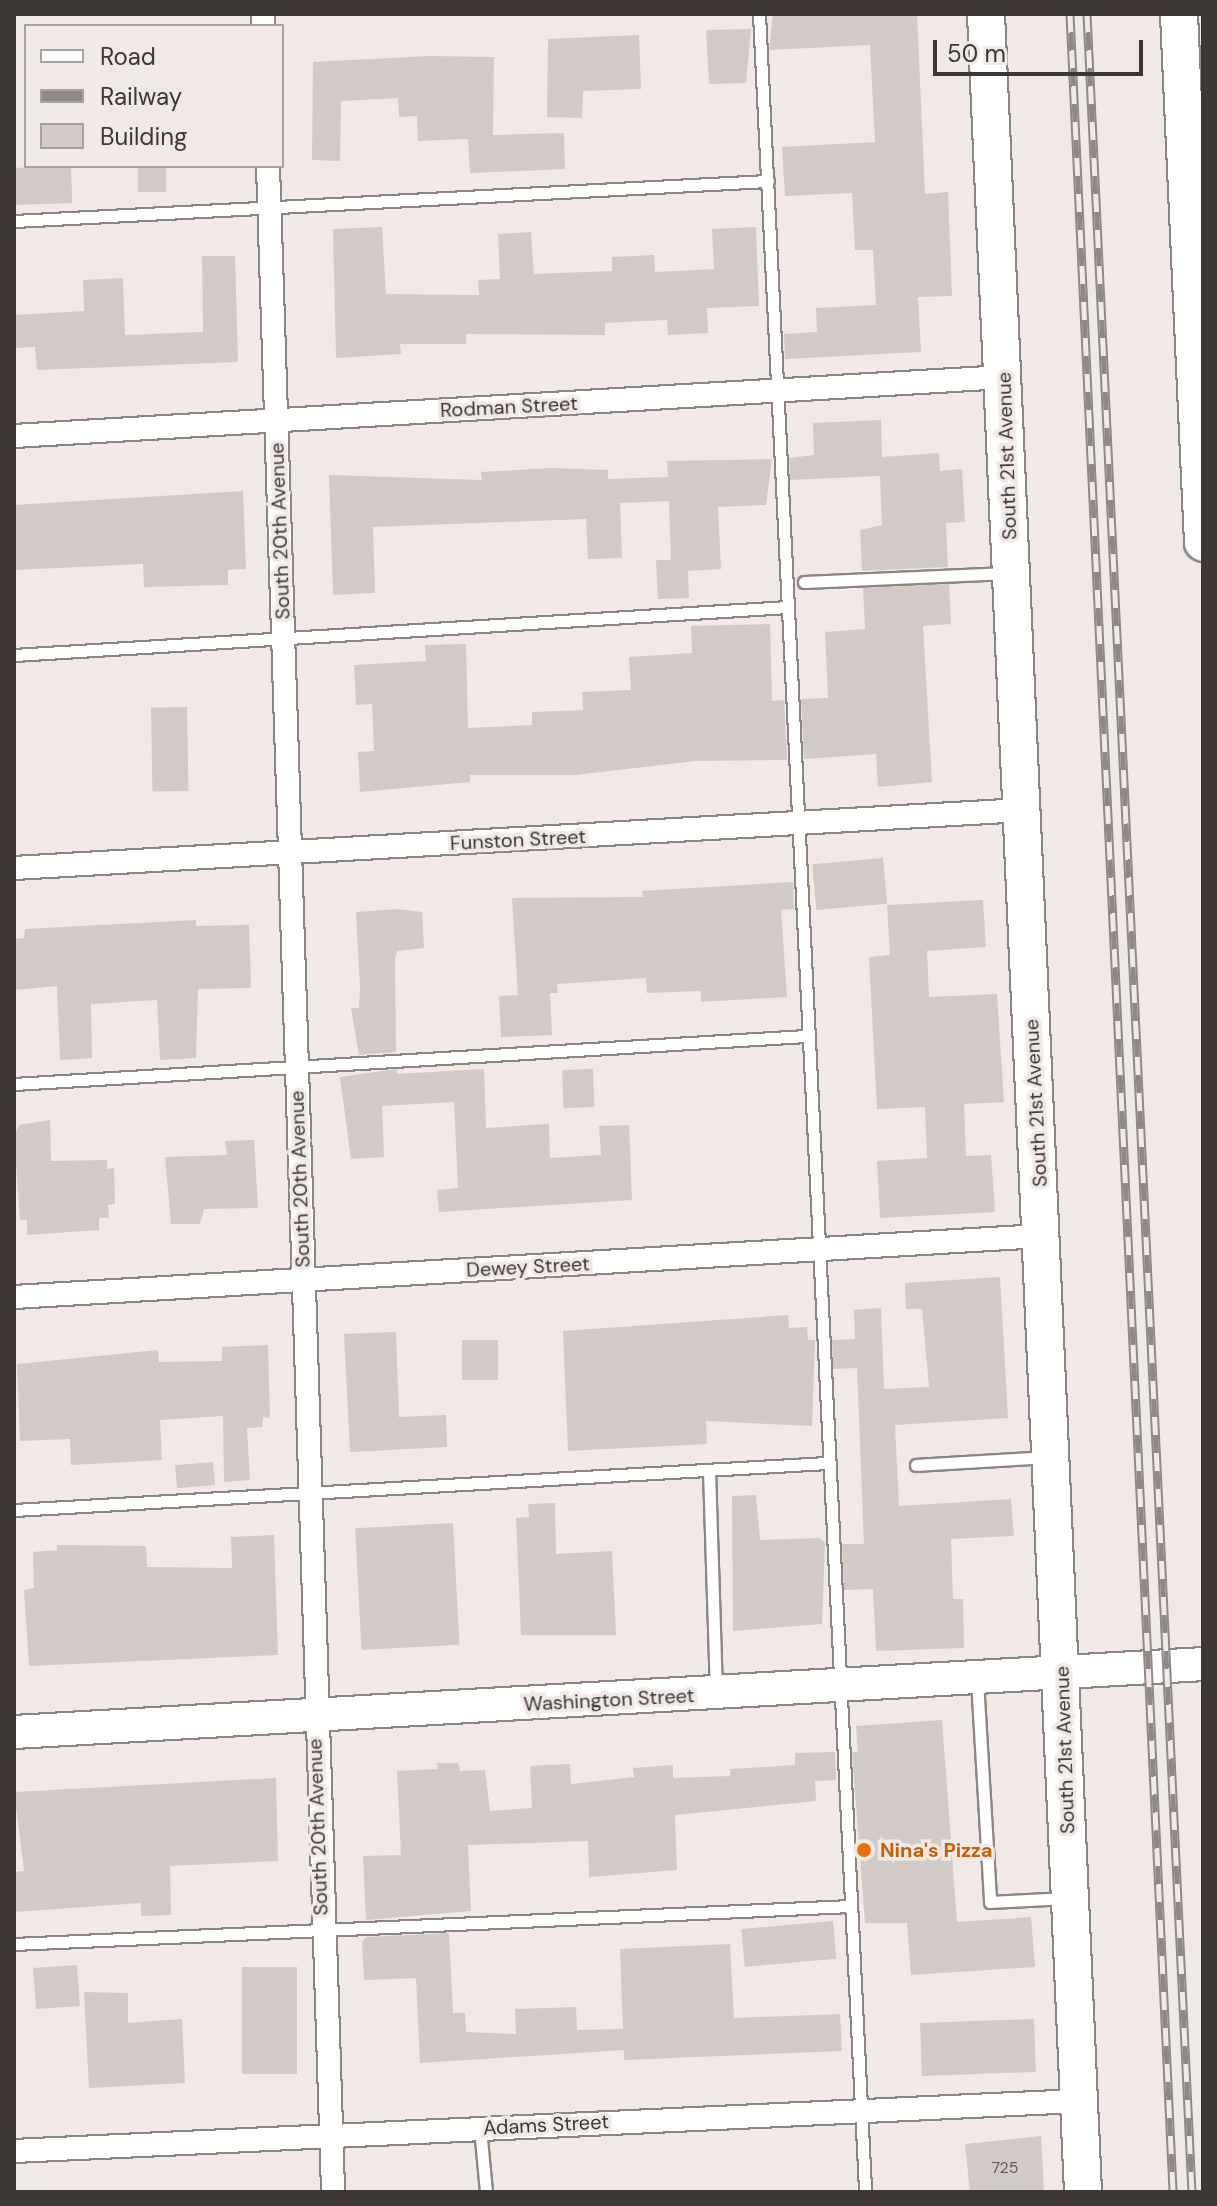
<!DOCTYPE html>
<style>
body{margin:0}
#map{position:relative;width:1217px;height:2206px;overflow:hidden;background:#f1e9e5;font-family:"DM Sans",sans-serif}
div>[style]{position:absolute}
.building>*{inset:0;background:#d2cac6;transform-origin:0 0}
.roads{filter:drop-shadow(2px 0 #8c8581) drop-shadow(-2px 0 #8c8581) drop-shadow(0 2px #8c8581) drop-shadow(0 -2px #8c8581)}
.lane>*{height:11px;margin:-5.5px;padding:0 5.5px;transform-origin:5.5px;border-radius:5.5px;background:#fff}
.street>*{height:22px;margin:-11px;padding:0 11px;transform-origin:11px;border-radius:11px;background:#fff}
.secondary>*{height:32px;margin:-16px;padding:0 16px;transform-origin:16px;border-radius:16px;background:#fff}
.primary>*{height:36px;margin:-18px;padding:0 18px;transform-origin:18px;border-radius:18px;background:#fff}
.rail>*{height:9px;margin-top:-4.5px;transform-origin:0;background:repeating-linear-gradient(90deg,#f1e9e5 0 18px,#8e8986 0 36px);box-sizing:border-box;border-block:2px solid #8e8986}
.dots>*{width:22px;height:22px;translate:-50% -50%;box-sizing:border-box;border:4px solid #f1e9e5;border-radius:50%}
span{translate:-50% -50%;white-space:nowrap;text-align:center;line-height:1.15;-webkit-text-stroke:7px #f1e9e5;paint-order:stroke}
.number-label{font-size:16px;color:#605c59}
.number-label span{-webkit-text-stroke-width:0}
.street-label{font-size:20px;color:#3a3735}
.food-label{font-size:20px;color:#c56008;font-weight:700}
.left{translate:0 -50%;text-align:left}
.frame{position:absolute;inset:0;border:16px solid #3a3735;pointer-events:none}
.legend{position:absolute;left:24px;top:24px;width:260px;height:144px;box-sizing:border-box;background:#f1e9e5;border:2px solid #a8a29f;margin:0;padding:10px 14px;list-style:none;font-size:24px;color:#3a3735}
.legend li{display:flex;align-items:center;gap:16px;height:40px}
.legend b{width:40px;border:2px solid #a8a29f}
.scale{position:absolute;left:933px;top:40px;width:210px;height:36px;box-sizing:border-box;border:4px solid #3a3735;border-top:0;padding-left:10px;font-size:24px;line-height:28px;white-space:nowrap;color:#3a3735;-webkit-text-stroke:6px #f1e9e5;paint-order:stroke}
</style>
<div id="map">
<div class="building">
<div style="clip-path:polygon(773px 14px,917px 14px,925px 194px,948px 192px,952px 296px,918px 297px,921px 352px,785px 359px,784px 334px,817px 332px,816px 308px,876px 305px,873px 250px,855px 250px,852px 193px,785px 196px,782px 147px,875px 142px,870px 45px,769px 50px)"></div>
<div style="clip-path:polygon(751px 29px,746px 83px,709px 84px,706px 30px)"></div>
<div style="clip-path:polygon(639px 35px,641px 89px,583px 91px,582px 118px,547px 117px,548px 39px)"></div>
<div style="clip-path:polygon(429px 56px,494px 57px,493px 135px,564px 133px,565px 169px,470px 173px,468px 139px,418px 141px,417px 116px,399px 117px,398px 98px,341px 101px,340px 161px,312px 160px,313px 62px)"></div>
<div style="left:71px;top:166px;width:37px;height:57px;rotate:88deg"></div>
<div style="left:138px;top:166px;width:28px;height:26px"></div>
<div style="clip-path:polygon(382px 227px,386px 294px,479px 295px,478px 280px,500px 279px,498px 234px,531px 232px,534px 274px,612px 271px,612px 257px,654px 255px,655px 272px,714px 269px,712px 229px,756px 227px,759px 306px,707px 308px,708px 333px,668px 335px,667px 320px,605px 323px,605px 335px,466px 334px,466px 344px,400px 344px,401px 354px,336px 358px,333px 229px)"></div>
<div style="clip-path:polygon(202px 256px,235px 256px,238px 362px,37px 370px,35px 347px,14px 348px,14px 315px,84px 311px,83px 280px,123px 278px,125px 335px,203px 332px)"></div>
<div style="clip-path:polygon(881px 420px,882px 457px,939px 453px,940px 471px,962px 469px,965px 522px,946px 523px,948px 567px,862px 571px,860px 530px,882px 525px,880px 476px,790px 480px,789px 458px,814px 455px,813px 423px)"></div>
<div style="clip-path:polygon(772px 459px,766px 505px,718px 507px,721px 569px,688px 571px,689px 598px,658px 599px,656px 560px,671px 560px,669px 501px,620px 503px,622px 558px,588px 559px,586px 519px,373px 527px,375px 593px,333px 595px,329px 475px,482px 480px,481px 472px,551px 468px,608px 470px,608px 479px,668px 477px,667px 461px)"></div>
<div style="clip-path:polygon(243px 491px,246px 569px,228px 570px,228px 585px,144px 587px,143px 564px,14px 570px,14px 505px)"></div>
<div style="clip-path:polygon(949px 584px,951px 624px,923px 626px,932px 782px,878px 787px,876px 754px,804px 759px,801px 699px,828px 698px,825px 632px,865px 629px,863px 588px)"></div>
<div style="clip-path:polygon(770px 624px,772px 701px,784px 700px,787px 760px,696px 761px,575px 775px,470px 775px,470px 782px,360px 792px,358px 752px,374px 751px,372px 704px,356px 705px,354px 665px,426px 661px,425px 645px,466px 644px,468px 728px,532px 725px,532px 712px,583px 710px,582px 692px,631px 690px,629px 657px,692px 653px,691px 626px)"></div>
<div style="left:187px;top:707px;width:84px;height:36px;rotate:89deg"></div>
<div style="left:883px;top:858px;width:46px;height:71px;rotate:85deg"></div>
<div style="clip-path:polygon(793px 882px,794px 909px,781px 910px,787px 997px,701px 1002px,701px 991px,647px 993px,646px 978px,557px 984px,558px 993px,550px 993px,552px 1035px,501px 1037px,499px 996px,518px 995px,512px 898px,643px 897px,642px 891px)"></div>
<div style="clip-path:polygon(983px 900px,986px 947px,927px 951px,929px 997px,997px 994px,1004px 1102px,964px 1104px,966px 1156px,991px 1155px,995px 1212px,880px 1218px,877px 1161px,927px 1158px,925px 1107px,877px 1109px,869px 957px,890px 955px,887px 905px)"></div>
<div style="clip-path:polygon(397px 909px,422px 912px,424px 948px,397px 951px,395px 958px,396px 1052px,359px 1055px,351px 1008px,359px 1008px,360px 987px,356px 912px)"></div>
<div style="clip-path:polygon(196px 920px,196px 926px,249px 925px,251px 988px,198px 989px,196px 1058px,160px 1060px,157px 1000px,91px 1004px,92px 1058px,60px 1060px,57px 986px,14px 990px,14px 939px,24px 938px,25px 929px)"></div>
<div style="clip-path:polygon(397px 1069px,397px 1074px,484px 1069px,486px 1128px,549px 1124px,550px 1158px,601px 1155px,599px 1126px,629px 1125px,632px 1200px,439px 1212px,437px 1190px,458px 1188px,454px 1102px,382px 1106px,384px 1157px,351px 1159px,340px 1077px)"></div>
<div style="left:593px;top:1069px;width:38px;height:31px;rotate:88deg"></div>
<div style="clip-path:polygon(50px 1120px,51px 1161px,107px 1160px,107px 1169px,114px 1168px,115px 1204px,108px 1205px,109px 1218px,99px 1218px,99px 1230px,27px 1235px,27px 1220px,20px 1220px,14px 1137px,19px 1125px)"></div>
<div style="clip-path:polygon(254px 1140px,258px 1208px,204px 1209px,200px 1224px,171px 1224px,165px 1157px,227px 1155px,225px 1141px)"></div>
<div style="clip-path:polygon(1000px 1277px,1008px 1418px,895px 1425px,899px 1506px,1011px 1499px,1014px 1536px,951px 1539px,953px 1599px,963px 1599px,964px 1648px,876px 1651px,873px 1589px,844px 1590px,842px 1544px,864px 1544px,857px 1368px,833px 1369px,832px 1340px,855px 1339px,854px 1310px,881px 1308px,884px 1389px,929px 1387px,922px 1309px,906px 1309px,905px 1283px)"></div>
<div style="clip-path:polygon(788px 1315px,789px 1328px,807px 1327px,808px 1340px,815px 1340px,812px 1426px,706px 1421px,707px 1444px,568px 1451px,563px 1331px)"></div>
<div style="clip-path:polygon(396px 1332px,399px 1417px,446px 1415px,447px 1447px,350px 1452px,344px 1334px)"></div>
<div style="left:498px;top:1340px;width:40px;height:36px;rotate:90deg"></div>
<div style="clip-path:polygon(268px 1345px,270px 1418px,263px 1417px,262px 1427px,247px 1428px,250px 1480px,224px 1482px,223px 1416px,160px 1420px,162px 1460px,71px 1465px,70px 1439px,20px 1441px,17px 1364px,158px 1350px,159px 1362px,222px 1361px,222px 1347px)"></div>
<div style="left:213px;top:1462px;width:23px;height:38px;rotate:85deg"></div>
<div style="clip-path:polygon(756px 1495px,760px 1540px,819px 1538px,825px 1543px,822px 1624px,733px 1631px,732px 1496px)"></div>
<div style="clip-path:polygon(555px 1503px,556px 1554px,612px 1551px,616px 1635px,521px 1635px,516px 1518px,529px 1517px,528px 1504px)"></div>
<div style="left:453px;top:1523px;width:122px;height:98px;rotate:87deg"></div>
<div style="clip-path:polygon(274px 1535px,278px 1655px,29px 1666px,24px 1590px,34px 1588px,33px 1552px,57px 1550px,57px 1545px,146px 1546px,147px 1567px,232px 1568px,231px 1537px)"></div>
<div style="clip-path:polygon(942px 1720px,957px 1922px,1031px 1917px,1035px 1967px,911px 1975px,907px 1923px,865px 1923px,852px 1752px,858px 1752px,856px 1726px)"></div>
<div style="clip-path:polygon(835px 1752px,836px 1780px,815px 1781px,816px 1801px,675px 1815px,677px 1870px,589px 1877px,588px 1841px,468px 1845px,471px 1911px,366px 1920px,363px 1856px,401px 1855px,397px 1771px,438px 1769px,437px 1763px,458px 1763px,460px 1771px,485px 1770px,490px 1811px,532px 1808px,530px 1766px,570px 1764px,571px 1784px,634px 1777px,633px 1768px,673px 1765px,673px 1778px,730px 1776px,730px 1769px,795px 1765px,795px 1753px)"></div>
<div style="clip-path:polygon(276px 1778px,278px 1861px,170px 1866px,171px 1915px,141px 1916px,141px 1903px,14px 1912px,14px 1872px,24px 1871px,14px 1792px)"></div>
<div style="left:833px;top:1921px;width:38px;height:92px;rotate:85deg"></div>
<div style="clip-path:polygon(449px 1933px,453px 2013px,465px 2013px,466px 2032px,516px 2034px,515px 2009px,576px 2007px,577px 2030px,623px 2029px,620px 1949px,730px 1944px,734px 2018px,840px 2014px,842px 2051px,624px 2060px,624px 2050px,420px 2063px,416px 1978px,364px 1980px,362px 1942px,366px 1937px)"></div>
<div style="left:77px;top:1965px;width:41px;height:44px;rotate:86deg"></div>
<div style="left:242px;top:1967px;width:55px;height:107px"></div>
<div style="clip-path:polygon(84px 1992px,128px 1993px,128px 2023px,182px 2019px,185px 2083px,89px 2088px)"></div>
<div style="left:1034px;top:2019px;width:53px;height:114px;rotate:88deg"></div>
<div style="clip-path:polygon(1041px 2136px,1044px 2192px,970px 2192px,965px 2144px)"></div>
</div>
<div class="roads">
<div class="lane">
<div style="left:759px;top:14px;width:2181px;rotate:87.21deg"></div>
<div style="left:14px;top:221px;width:755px;rotate:-3.04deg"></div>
<div style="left:804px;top:582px;width:204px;rotate:-2.5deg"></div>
<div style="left:14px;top:655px;width:775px;rotate:-3.55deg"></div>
<div style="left:14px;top:1084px;width:793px;rotate:-3.47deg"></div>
<div style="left:916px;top:1465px;width:131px;rotate:-3.5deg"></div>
<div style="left:709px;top:1470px;width:220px;rotate:88.2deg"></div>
<div style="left:14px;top:1510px;width:814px;rotate:-3.31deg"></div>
<div style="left:977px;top:1680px;width:222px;rotate:86.6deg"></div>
<div style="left:990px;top:1902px;width:76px;rotate:-3deg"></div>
<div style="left:14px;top:1944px;width:838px;rotate:-2.6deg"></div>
<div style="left:480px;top:2128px;width:64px;rotate:84.6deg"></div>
</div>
<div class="street">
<div style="left:263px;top:14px;width:12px;rotate:90deg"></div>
<div style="left:268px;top:166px;width:2027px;rotate:88.16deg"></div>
<div style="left:14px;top:436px;width:992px;rotate:-3.41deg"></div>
<div style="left:14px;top:868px;width:1010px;rotate:-3.29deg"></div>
<div style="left:14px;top:1297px;width:1030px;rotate:-3.4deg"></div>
<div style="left:14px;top:2151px;width:1066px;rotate:-2.69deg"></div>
</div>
<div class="secondary">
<div style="left:14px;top:1732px;width:1191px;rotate:-3.27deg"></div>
</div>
<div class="primary">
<div style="left:986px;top:14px;width:2180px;rotate:87.45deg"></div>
<div style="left:1179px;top:14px;width:529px;rotate:87.4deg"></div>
</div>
</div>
<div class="rail">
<div style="left:1070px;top:14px;width:2180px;rotate:87.29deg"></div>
<div style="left:1087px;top:14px;width:2181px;rotate:87.24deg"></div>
</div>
<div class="dots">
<div style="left:864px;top:1850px;background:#e8710a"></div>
</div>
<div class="number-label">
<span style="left:1005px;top:2168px">725</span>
</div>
<div class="street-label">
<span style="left:509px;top:407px;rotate:-3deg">Rodman Street</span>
<span style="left:1007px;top:456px;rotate:-92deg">South 21st Avenue</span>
<span style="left:280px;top:531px;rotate:-92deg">South 20th Avenue</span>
<span style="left:518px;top:840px;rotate:-3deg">Funston Street</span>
<span style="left:1036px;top:1103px;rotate:-93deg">South 21st Avenue</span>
<span style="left:300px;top:1179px;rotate:-92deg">South 20th Avenue</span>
<span style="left:528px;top:1267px;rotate:-3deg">Dewey Street</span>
<span style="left:609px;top:1700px;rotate:-3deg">Washington Street</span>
<span style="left:1065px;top:1750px;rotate:-92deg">South 21st Avenue</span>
<span style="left:318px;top:1827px;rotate:-92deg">South 20th Avenue</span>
<span style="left:546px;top:2125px;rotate:-3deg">Adams Street</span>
</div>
<div class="food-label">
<span class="left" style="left:880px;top:1850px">Nina's Pizza</span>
</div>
<div class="frame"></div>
<ul class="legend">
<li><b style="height:10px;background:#fff"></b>Road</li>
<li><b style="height:10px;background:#8e8986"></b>Railway</li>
<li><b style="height:22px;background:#d2cac6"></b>Building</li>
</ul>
<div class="scale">50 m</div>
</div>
